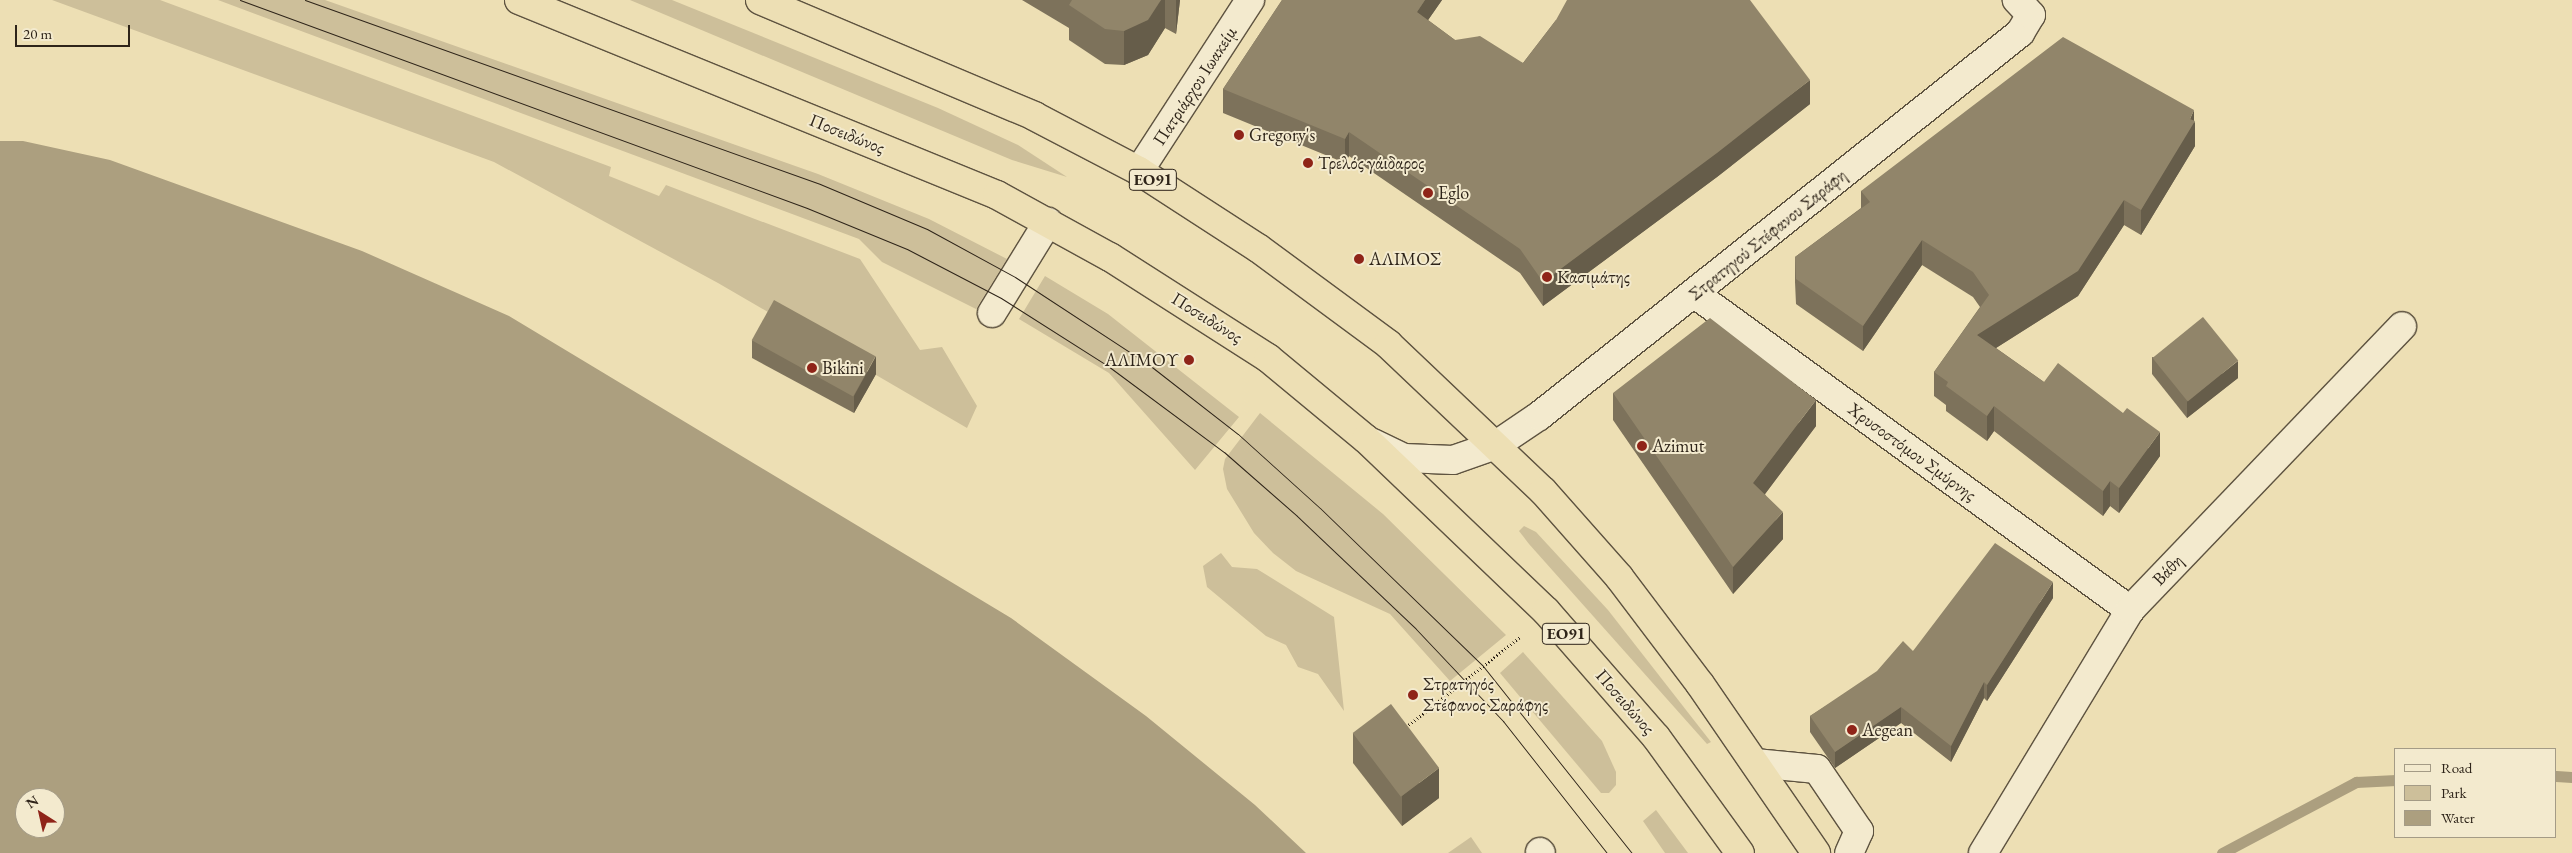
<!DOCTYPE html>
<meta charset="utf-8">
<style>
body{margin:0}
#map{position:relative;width:2572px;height:853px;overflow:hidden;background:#eddfb4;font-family:"EB Garamond",serif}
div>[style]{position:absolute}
.green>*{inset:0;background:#cdbf9a}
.water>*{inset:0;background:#ac9f7f}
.stream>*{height:11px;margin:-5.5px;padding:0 5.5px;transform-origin:5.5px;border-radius:5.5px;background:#ac9f7f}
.path>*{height:3px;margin-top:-1.5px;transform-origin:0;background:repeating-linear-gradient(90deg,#2e2419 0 1px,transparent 0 3.5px)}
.roads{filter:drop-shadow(1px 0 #5e5340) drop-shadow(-1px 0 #5e5340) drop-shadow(0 1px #5e5340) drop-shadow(0 -1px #5e5340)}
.minor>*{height:28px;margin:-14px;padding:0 14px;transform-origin:14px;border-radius:14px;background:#f3eace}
.highway>*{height:28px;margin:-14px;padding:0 14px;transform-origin:14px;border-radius:14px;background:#eddfb4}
.tram>*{height:1px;margin:-0.5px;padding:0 0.5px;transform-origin:0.5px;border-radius:0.5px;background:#2e2419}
.wall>*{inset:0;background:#7d725b}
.shaded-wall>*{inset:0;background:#665d4a}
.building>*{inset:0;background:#91856a;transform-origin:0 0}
.dots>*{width:14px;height:14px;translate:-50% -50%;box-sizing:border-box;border:2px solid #f3eace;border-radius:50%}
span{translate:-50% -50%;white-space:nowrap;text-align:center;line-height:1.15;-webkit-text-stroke:4px #f3eace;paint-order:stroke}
.shield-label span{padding:1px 4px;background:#f3eace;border:1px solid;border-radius:4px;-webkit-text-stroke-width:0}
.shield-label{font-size:16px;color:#2e2419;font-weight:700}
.street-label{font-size:18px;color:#2e2419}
.poi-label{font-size:18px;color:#2e2419}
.left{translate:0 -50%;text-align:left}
.right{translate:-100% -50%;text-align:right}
.legend{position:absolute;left:2394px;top:748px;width:162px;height:90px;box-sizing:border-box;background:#f3eace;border:1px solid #a49b86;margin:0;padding:6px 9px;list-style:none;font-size:15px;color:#2e2419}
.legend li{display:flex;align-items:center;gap:10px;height:25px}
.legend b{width:25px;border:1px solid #a49b86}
.north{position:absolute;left:15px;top:788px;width:50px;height:50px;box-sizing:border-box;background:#f3eace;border:1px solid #a49b86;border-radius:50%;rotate:325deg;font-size:14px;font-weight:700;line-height:20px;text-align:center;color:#2e2419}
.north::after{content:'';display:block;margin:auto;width:18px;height:22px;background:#8f2418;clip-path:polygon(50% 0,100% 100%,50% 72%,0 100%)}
.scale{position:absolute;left:15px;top:25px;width:115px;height:22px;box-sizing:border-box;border:2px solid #2e2419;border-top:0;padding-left:6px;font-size:15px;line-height:18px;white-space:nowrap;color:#2e2419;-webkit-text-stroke:4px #f3eace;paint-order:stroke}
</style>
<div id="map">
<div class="green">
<div style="clip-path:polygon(52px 0,160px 0,611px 167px,609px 176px,659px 196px,666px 185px,860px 259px,920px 350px,942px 347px,977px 406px,967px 428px,718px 283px,494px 162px)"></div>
<div style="clip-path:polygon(218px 0,325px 0,818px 174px,929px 219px,1007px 259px,976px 309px,882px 262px,859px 239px)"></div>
<div style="clip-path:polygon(630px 0,672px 0,938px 108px,1018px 145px,1067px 177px,1012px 160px)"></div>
<div style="clip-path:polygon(1045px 276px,1108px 314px,1239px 417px,1195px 470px,1109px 373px,1019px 319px)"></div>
<div style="clip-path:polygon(1260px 413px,1383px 514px,1506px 635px,1450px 681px,1390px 614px,1296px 571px,1273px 553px,1254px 533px,1227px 489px,1223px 469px,1225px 459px)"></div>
<div style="clip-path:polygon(1524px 526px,1536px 532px,1608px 610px,1711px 742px,1707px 744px,1529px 544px,1519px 531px)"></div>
<div style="clip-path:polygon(1221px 553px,1232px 567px,1257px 569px,1334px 617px,1344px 711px,1318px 674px,1298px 667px,1286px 645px,1266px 636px,1207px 587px,1203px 566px)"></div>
<div style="clip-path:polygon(1523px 652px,1602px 741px,1616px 772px,1616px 785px,1609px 793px,1601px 793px,1500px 673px)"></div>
<div style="clip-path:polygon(1656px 810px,1688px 853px,1665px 853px,1643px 821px)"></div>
<div style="clip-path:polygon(1471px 837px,1482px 853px,1448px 853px)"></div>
</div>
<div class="water">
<div style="clip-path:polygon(evenodd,0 141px,23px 141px,110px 160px,362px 251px,509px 316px,1011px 618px,1146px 716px,1255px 805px,1306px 853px,0 853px,0 141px,25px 798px,55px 798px,55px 828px,25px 828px,25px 798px)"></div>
</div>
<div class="stream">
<div style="left:2556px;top:776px;width:16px;rotate:4deg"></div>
<div style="left:2222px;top:853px;width:152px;rotate:-27.9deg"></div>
<div style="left:2356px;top:782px;width:40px;rotate:-2.9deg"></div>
</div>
<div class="path">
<div style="left:1406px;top:727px;width:145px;rotate:-38.3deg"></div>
</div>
<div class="roads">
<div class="minor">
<div style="left:1139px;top:171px;width:204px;rotate:-57deg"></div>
<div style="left:1695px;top:294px;width:538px;rotate:36deg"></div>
<div style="left:992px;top:313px;width:107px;rotate:-58.4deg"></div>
<div style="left:1373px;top:443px;width:34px;rotate:26deg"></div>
<div style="left:1404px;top:458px;width:49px;rotate:2.3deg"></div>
<div style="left:1453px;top:460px;width:46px;rotate:-19.2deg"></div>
<div style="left:1496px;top:445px;width:52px;rotate:-34deg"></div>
<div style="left:1539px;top:416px;width:615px;rotate:-38.53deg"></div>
<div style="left:2020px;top:33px;width:21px;rotate:-59deg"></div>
<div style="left:2031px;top:15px;width:21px;rotate:-133deg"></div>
<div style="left:1755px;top:763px;width:62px;rotate:5.5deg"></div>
<div style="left:1817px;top:769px;width:75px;rotate:55.9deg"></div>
<div style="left:1859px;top:831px;width:24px;rotate:114deg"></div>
<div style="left:1540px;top:852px;width:1px;rotate:45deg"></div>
<div style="left:1983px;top:853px;width:284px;rotate:-58.8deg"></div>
<div style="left:2130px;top:610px;width:393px;rotate:-46.2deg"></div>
</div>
<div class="highway">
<div style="left:519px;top:0;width:516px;rotate:22.19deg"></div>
<div style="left:997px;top:195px;width:129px;rotate:28.8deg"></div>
<div style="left:1110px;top:257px;width:188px;rotate:32.6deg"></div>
<div style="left:1268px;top:358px;width:127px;rotate:39.6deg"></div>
<div style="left:1366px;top:439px;width:249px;rotate:43.7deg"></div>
<div style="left:1546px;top:611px;width:167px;rotate:48.9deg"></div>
<div style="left:1656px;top:737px;width:143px;rotate:54.1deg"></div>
<div style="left:760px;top:0;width:298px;rotate:22.9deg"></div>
<div style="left:1034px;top:116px;width:119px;rotate:27.6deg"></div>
<div style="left:1139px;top:171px;width:142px;rotate:32.9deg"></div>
<div style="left:1258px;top:248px;width:162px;rotate:36.4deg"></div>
<div style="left:1388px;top:344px;width:214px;rotate:43.5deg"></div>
<div style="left:1543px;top:491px;width:115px;rotate:48.5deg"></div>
<div style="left:1619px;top:577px;width:134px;rotate:52.9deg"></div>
<div style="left:1700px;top:684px;width:205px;rotate:55.5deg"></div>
</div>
</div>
<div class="tram">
<div style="left:240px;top:0;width:604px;rotate:20.15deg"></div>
<div style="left:807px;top:208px;width:108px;rotate:22.3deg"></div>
<div style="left:907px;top:249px;width:106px;rotate:27.5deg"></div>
<div style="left:1001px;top:298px;width:127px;rotate:32.4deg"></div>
<div style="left:1108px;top:366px;width:144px;rotate:36.6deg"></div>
<div style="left:1224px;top:452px;width:97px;rotate:41.2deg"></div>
<div style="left:1297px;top:516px;width:164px;rotate:43.5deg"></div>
<div style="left:1416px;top:629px;width:127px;rotate:46.6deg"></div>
<div style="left:1503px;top:721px;width:168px;rotate:51.8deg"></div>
<div style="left:305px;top:0;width:547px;rotate:19.66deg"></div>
<div style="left:820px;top:184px;width:116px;rotate:22.8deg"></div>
<div style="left:927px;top:229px;width:100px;rotate:28.6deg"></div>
<div style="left:1015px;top:277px;width:159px;rotate:33.2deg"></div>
<div style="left:1148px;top:364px;width:114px;rotate:37.9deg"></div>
<div style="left:1238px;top:434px;width:110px;rotate:42.1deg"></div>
<div style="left:1320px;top:508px;width:227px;rotate:44.1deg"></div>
<div style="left:1483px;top:666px;width:239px;rotate:51.5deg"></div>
</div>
<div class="wall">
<div style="clip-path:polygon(1022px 0,1180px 0,1176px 34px,1165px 28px,1148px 55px,1124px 65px,1105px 64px,1069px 40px,1069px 28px)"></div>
<div style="clip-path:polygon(1282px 0,1442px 0,1428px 20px,1455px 40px,1523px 63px,1556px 20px,1810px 104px,1717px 177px,1543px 306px,1520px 273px,1349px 156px,1345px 163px,1223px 113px,1223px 89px)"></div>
<div style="clip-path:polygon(2194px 121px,2195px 146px,2141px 235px,2124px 225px,2078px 296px,1996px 348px,2044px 382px,2160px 456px,2119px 513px,2110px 506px,2103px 516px,1994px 431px,1987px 441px,1946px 411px,1946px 405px,1934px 396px,1934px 372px,1980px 307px,1973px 297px,1922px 265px,1863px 351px,1796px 304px,1795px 282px,1795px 257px,1861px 208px,1861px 191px)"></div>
<div style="clip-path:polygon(752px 340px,876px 374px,854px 413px,752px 358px)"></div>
<div style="clip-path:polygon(2152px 357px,2238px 378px,2187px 418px,2152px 374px)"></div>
<div style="clip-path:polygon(1613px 393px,1816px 426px,1765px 494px,1783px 539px,1733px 594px,1613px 420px)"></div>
<div style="clip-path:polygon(2053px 598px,1987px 701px,1984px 698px,1951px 762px,1901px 723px,1835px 768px,1810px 732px,1810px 716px,1913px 651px)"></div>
<div style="clip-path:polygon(1353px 733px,1439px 798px,1402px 826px,1353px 763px)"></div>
</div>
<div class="shaded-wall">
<div style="clip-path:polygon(1161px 0,1165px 0,1165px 28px,1148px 55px,1124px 65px,1124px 31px)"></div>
<div style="clip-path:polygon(1176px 0,1180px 0,1176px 34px)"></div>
<div style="clip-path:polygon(1425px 0,1442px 0,1417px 36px,1417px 12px)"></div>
<div style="clip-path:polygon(1810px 80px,1810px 104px,1717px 177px,1543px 306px,1543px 282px)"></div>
<div style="clip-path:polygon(2194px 110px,2194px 123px,2195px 121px,2195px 146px,2141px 235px,2141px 210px,2190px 119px)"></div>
<div style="clip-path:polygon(1349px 132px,1349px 156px,1345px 163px,1345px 139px)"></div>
<div style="clip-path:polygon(2124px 200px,2124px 225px,2078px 296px,1977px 360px,1977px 335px)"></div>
<div style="clip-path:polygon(1922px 240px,1922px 265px,1863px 351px,1863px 326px)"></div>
<div style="clip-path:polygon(876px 356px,876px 374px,854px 413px,854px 396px)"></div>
<div style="clip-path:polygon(2238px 361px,2238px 378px,2187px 418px,2187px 401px)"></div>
<div style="clip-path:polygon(1816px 400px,1816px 426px,1753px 510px,1753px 483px)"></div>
<div style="clip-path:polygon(1994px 406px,1994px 431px,1987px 441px,1987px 416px)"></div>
<div style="clip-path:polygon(2160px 432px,2160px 456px,2119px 513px,2119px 488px)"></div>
<div style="clip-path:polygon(2110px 481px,2110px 506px,2103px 516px,2103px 491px)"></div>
<div style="clip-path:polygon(1783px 512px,1783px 539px,1733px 594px,1733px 567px)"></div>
<div style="clip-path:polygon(2053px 582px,2053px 598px,1987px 701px,1987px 685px)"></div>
<div style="clip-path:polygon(1984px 682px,1984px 698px,1951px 762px,1951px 746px)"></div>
<div style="clip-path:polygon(1901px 707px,1901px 723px,1835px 768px,1835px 752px)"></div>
<div style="clip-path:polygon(1439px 768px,1439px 798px,1402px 826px,1402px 796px)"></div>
</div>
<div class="building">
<div style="clip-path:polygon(1072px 0,1161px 0,1148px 20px,1124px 31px,1105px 29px,1069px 5px)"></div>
<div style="clip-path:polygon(1282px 0,1425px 0,1417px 12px,1455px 40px,1480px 36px,1523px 63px,1556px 20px,1567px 0,1750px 0,1810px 80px,1717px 153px,1543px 282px,1520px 249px,1349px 132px,1345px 139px,1223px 89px)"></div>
<div style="clip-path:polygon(2063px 37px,2194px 110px,2190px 119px,2195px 121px,2141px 210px,2124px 200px,2078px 271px,1977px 335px,2044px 382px,2058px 363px,2123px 413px,2127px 408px,2160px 432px,2119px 488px,2110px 481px,2103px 491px,1994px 406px,1987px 416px,1946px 386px,1948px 382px,1934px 372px,1989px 295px,1973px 272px,1922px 240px,1863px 326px,1796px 279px,1795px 257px,1870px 202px,1861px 191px)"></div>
<div style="left:774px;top:300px;width:116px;height:46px;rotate:29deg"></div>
<div style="left:2203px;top:317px;width:56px;height:65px;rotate:51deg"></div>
<div style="clip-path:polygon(1710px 318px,1816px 400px,1753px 483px,1783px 512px,1733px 567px,1613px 393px)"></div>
<div style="clip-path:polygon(1995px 543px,2053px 582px,1987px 685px,1984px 682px,1951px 746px,1901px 707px,1835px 752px,1810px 716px,1877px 671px,1903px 641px,1913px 651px)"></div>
<div style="left:1391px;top:704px;width:80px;height:48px;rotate:53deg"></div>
</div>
<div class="dots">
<div style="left:1239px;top:135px;background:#8f2418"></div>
<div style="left:1308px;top:163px;background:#8f2418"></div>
<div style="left:1428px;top:193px;background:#8f2418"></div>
<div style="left:1359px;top:259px;background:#8f2418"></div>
<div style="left:1547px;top:277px;background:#8f2418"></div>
<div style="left:1189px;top:360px;background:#8f2418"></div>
<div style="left:812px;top:368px;background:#8f2418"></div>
<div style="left:1642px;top:446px;background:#8f2418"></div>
<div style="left:1413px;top:695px;background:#8f2418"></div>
<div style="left:1852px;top:730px;background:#8f2418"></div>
</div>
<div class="shield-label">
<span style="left:1153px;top:180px">ΕΟ91</span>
<span style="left:1566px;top:634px">ΕΟ91</span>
</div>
<div class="street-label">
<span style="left:1195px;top:86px;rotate:-57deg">Πατριάρχου Ιωακείμ</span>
<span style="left:847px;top:134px;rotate:22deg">Ποσειδώνος</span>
<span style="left:1768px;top:235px;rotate:-39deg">Στρατηγού Στέφανου Σαράφη</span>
<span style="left:1207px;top:318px;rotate:32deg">Ποσειδώνος</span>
<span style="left:1912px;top:452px;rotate:36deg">Χρυσοστόμου Σμύρνης</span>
<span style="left:2168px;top:570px;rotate:-46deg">Βάθη</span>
<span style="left:1625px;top:702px;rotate:49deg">Ποσειδώνος</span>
</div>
<div class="poi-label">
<span class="left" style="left:1249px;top:135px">Gregory's</span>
<span class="left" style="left:1318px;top:163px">Τρελός γάιδαρος</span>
<span class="left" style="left:1438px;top:193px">Eglo</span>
<span class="left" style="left:1369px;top:259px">ΑΛΙΜΟΣ</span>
<span class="left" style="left:1557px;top:277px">Κασιμάτης</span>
<span class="right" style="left:1179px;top:360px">ΑΛΙΜΟΥ</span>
<span class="left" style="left:822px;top:368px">Bikini</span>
<span class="left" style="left:1652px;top:446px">Azimut</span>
<span class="left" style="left:1423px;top:695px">Στρατηγός<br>Στέφανος Σαράφης</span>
<span class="left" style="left:1862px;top:730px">Aegean</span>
</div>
<ul class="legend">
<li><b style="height:6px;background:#f3eace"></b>Road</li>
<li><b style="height:14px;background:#cdbf9a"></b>Park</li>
<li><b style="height:14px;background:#ac9f7f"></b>Water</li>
</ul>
<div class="north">N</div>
<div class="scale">20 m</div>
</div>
